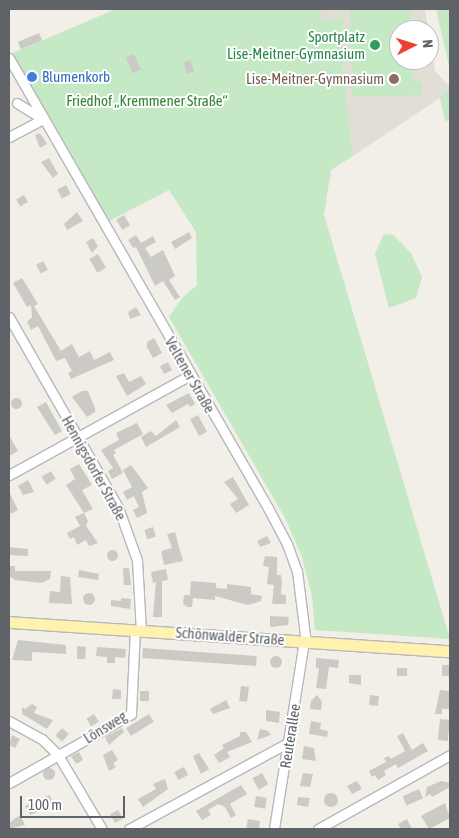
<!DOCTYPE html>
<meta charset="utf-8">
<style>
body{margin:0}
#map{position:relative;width:459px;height:838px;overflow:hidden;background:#f1efe8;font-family:"Asap Condensed",sans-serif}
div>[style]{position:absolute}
.education>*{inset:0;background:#e1ded6}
.green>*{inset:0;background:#c5e8c5}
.building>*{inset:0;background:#cccac5;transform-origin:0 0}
.round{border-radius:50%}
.roads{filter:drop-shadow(1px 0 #b5b8bc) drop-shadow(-1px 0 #b5b8bc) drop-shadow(0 1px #b5b8bc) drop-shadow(0 -1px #b5b8bc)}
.minor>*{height:9px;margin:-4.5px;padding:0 4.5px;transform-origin:4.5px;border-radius:4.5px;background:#fff}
.major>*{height:11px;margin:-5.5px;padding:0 5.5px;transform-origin:5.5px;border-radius:5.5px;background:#fff2af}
.dots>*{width:14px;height:14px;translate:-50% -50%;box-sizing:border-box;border:2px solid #fff;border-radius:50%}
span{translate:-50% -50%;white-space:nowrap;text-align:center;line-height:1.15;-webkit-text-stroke:4px #fff;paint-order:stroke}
.leisure-label{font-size:15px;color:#27864d}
.right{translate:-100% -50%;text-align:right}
.shop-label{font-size:15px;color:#366cbe}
.left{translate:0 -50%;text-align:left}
.education-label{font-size:15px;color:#785e54}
.park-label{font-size:15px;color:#348238}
.street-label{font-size:15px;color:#5f6368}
.frame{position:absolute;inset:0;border:10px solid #5f6368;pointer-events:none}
.north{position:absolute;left:389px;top:20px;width:50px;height:50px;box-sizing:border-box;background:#fff;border:1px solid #bfc1c3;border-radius:50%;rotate:85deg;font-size:14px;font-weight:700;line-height:20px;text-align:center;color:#5f6368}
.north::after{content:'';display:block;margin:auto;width:18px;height:22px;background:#ea4335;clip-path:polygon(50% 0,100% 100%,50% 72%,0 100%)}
.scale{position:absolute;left:20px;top:796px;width:105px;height:22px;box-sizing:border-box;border:2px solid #5f6368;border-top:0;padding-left:6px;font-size:15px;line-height:18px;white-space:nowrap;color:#5f6368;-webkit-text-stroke:4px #fff;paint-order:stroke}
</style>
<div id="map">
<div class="education">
<div style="clip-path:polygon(321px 9px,425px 9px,428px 30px,399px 30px,399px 60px,429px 60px,429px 33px,435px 71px,450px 87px,440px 98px,353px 156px,342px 54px,343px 19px,321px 21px)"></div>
</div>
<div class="green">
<div style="clip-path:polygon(116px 9px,321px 9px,321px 21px,343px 18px,342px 54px,353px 156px,331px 170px,324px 215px,450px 639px,315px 630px,312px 596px,302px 557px,285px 518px,169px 317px,182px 298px,197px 285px,196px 232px,169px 190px,107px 222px,13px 53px)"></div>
<div style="clip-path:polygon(350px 9px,411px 9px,411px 30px,399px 30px,399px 60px,412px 60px,413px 81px,422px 82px,422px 95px,352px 97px)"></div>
<div style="clip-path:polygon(436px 9px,450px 9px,450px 82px,450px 70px)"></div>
<div style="clip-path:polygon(450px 87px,450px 120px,445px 121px,440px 98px)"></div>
<div style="clip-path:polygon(384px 234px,393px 235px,411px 253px,422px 277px,416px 298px,389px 308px,375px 254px)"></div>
</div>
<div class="building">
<div style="left:39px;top:33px;width:8px;height:23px;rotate:67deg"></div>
<div style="left:134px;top:54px;width:17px;height:9px;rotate:66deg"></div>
<div style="left:190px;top:60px;width:12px;height:7px;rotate:70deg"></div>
<div style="clip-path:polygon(40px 133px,47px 144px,40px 148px,35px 135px)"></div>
<div style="clip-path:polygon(49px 158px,58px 174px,53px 178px,41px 162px)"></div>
<div style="left:66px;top:185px;width:10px;height:10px;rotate:61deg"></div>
<div style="left:24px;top:195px;width:8px;height:9px;rotate:60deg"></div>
<div style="clip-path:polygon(77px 212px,83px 221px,67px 230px,64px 224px)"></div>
<div style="left:124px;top:215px;width:12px;height:9px;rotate:59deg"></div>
<div style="clip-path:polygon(189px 232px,192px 238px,175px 249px,171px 242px)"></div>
<div style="clip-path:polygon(136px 235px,141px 243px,153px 236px,156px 242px,145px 248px,151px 257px,163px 250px,175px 276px,169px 280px,180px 297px,175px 300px,163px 281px,155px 286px,136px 247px,133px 248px,128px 240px)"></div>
<div style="clip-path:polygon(93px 238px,98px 246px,92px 253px,86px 242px)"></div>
<div style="left:98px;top:254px;width:16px;height:10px;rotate:60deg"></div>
<div style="left:43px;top:261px;width:10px;height:8px;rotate:61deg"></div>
<div style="clip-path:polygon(22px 278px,38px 304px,34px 306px,61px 351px,72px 344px,79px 357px,90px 351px,94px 360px,110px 352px,114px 360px,71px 379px,68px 373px,72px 371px,65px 358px,56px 361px,38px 326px,31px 330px,27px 322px,32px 317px,31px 305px,27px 307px,13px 283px)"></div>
<div style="clip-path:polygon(136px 307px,141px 315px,130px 319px,128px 312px)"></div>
<div style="clip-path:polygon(154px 338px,162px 353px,153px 358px,147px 347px,147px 342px)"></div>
<div style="left:168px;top:362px;width:9px;height:9px;rotate:63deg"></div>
<div style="clip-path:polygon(124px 373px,129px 382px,141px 376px,146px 384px,127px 396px,116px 376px)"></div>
<div style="clip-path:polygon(82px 391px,88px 391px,95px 408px,95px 412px,87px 417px,72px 397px)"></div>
<div style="clip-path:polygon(189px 393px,195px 404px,190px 407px,188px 404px,172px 413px,166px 405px)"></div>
<div class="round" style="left:10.5px;top:397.5px;width:11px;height:11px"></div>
<div style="clip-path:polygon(46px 402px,62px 431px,55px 435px,37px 407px)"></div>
<div style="left:198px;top:415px;width:19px;height:9px;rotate:62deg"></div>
<div style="clip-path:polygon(176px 420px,180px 427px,146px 447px,141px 437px,151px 431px,156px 436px)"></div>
<div style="clip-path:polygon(137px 423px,143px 434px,114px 450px,116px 453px,113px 455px,123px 473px,112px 479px,108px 471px,113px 468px,101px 450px,119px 440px,116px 433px)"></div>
<div style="clip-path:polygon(9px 435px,18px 451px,9px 456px)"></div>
<div style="clip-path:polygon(79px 464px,92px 485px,82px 490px,93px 509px,84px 513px,88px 521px,86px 526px,98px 543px,89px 546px,86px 540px,77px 545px,74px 537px,70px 539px,67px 533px,80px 526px,75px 517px,84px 513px,66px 485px,75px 479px,70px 469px)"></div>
<div style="clip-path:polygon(131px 465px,148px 488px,142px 492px,147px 513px,137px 518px,133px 510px,139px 507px,134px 496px,127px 500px,123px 492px,132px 487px,123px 470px)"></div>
<div style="left:51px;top:471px;width:9px;height:11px;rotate:58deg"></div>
<div style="clip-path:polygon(233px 477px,249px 505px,236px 513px,230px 504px,238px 499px,224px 482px)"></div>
<div style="clip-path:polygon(28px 480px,34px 492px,23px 495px,18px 486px)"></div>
<div style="clip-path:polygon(9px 491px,18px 510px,11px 514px,9px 509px)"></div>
<div style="left:153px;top:527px;width:10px;height:9px;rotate:73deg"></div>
<div style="clip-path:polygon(175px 532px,183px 561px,164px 565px,161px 551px,172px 548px,167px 534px)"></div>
<div style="clip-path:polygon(267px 536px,271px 543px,260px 547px,257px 541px)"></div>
<div style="clip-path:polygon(9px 547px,28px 549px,28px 556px,9px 555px)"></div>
<div class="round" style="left:106.5px;top:549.5px;width:11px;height:11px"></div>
<div style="clip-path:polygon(265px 556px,277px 557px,277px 575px,281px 575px,282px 581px,281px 594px,286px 595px,286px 604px,272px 604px,274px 585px,267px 584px,269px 567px,263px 566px)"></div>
<div style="clip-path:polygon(9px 566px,15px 566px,15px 571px,51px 571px,50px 579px,42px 583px,15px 580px,9px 576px)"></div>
<div style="clip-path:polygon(123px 568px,129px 568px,131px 585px,124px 585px)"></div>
<div style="clip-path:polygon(166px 569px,168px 580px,162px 581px,162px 617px,153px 617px,156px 582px,153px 583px,151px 572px)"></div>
<div style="clip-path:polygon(79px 570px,99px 574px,98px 580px,78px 577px)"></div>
<div style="clip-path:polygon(61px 576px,70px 577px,72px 604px,49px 603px,50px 591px,60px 592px)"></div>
<div style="clip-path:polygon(191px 581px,216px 583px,216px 588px,227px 589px,227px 584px,251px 587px,251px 594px,262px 596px,261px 601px,248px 605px,215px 596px,215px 600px,193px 598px,192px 607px,187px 607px,183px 604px,184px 595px,190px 595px)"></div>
<div class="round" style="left:83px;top:593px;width:12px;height:12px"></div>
<div style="clip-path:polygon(121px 598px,131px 599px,130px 609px,111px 606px,111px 600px,121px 601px)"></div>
<div style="clip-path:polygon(270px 616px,289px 617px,288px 625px,270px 627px)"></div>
<div style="clip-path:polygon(18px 640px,66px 645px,66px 654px,32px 652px,32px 661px,12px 660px)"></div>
<div style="clip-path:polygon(77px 646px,86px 647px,85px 659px,77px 659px)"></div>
<div style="clip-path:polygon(97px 647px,126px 649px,125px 658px,115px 657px,115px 663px,107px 663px,107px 657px,96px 656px)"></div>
<div style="left:143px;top:648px;width:114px;height:10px;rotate:4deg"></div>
<div class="round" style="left:270px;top:656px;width:12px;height:12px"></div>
<div style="clip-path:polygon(316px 658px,339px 660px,338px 668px,329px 667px,326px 689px,316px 688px,319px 668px,316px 668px)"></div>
<div style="left:442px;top:665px;width:8px;height:11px"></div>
<div style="left:397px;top:668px;width:10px;height:8px"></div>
<div style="clip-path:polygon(349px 675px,361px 675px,361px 685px,349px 683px)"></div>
<div style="left:241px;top:686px;width:8px;height:15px;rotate:7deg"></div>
<div style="clip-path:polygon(113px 689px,121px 690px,121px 699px,112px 699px)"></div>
<div style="clip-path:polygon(440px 690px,449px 691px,450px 694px,450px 709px,442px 709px,442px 714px,435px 714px)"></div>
<div style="left:140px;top:691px;width:9px;height:10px"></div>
<div style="clip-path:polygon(317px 695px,322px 702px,321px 710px,310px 709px,311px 701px)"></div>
<div style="left:370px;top:695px;width:9px;height:10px;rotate:6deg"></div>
<div style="clip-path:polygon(226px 700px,230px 708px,213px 714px,210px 709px)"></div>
<div style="clip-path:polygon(32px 704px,37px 707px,34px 713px,53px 720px,47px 729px,22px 714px,22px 707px,25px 709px)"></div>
<div style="clip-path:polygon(266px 710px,280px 712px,279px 723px,266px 721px)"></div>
<div style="left:94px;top:714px;width:9px;height:9px;rotate:58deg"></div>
<div style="left:149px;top:714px;width:9px;height:27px;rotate:58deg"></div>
<div style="left:440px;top:719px;width:10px;height:21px;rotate:6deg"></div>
<div style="clip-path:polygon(311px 721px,321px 723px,320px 729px,328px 731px,327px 737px,309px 734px)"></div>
<div style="left:62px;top:728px;width:9px;height:10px;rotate:41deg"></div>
<div style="clip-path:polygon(122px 728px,124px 732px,109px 745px,105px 737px)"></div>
<div style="clip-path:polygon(260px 729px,268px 731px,271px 735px,257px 740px)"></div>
<div style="clip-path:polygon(240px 732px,246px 732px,252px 742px,227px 752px,230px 757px,219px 763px,214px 755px,224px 748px,222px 745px,240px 736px)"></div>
<div style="clip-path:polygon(403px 733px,412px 750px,423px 743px,428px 751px,398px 768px,396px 764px,384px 771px,386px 775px,378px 780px,375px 775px,372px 777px,369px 771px,386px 762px,384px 758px,389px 756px,391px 759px,405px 751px,397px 736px)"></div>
<div style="clip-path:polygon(12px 735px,20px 739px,15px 748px,9px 745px)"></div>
<div style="clip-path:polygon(304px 746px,314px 748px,316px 761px,302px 759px)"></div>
<div style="clip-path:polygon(112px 750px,118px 760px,113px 763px,116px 767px,109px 771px,103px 755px)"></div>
<div style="clip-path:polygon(79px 752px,83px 760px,76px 764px,71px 756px)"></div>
<div style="clip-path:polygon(199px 753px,209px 769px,201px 774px,193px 756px)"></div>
<div style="left:184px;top:767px;width:9px;height:11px;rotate:63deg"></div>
<div class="round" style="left:43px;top:768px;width:12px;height:12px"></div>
<div style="left:262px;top:773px;width:13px;height:11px;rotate:61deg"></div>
<div style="clip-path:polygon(303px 773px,313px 774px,310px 787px,300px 786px)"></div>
<div style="clip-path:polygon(165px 779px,168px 789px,143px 807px,138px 799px,156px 789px,153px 784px)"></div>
<div style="clip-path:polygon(357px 781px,362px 789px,352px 794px,347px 786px)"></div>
<div style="clip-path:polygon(441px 781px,450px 783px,450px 787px,432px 797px,430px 794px,425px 797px,427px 787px)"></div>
<div style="clip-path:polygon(241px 785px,247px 794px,230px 804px,236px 815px,231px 818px,225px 807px,218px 804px,208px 810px,211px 815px,202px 820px,196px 811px)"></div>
<div style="left:419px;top:789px;width:10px;height:18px;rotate:66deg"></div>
<div class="round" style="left:324px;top:793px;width:14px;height:14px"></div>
<div style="clip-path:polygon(49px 795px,55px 805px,30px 815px,25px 806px)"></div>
<div style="left:256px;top:796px;width:11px;height:11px;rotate:10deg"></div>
<div style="clip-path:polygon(298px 797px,310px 798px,308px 807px,297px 805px)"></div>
<div style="clip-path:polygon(445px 803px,450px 818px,429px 829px,421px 816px)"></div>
<div style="left:118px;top:810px;width:10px;height:9px;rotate:61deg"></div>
<div style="clip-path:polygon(20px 815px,25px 825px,9px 829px,9px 823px)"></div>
<div style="clip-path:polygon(248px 819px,260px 821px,259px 829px,246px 829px)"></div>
<div style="clip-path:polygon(407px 819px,412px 829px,401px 829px,398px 824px)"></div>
</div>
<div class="roads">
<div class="minor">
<div style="left:9px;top:58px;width:519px;rotate:60.08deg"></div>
<div style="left:268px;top:508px;width:41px;rotate:62.2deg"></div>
<div style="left:287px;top:544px;width:29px;rotate:70deg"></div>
<div style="left:297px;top:571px;width:64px;rotate:82.9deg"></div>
<div style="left:305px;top:635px;width:196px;rotate:99.1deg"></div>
<div style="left:17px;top:103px;width:31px;rotate:32deg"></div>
<div style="left:9px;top:137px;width:38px;rotate:-28deg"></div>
<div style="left:9px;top:317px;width:219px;rotate:60.2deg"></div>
<div style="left:118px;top:507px;width:56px;rotate:70.3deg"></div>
<div style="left:137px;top:560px;width:71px;rotate:86.8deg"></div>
<div style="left:9px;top:475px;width:207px;rotate:-28.9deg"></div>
<div style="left:9px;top:721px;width:38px;rotate:29deg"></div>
<div style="left:42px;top:739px;width:23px;rotate:45deg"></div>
<div style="left:58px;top:755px;width:86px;rotate:59.3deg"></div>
<div style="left:9px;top:783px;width:140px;rotate:-29.5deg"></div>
<div style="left:131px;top:714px;width:84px;rotate:-87.3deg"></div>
<div style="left:129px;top:829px;width:182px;rotate:-28.5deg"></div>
<div style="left:318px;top:829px;width:151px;rotate:-29.3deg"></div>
</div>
<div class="major">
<div style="left:9px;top:622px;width:442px;rotate:3.8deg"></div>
</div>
</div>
<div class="dots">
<div style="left:375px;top:45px;background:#2e9e5b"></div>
<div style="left:32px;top:77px;background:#3f7fe0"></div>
<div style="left:394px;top:79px;background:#8d6e63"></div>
</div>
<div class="leisure-label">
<span class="right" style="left:365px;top:45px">Sportplatz<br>Lise-Meitner-Gymnasium</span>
</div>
<div class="shop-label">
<span class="left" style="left:42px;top:77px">Blumenkorb</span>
</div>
<div class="education-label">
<span class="right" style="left:384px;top:79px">Lise-Meitner-Gymnasium</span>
</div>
<div class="park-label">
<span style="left:147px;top:101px">Friedhof „Kremmener Straße“</span>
</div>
<div class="street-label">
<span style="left:190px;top:375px;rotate:60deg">Veltener Straße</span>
<span style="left:94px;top:468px;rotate:61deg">Hennigsdorfer Straße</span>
<span style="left:230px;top:636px;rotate:4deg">Schönwalder Straße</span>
<span style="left:105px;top:727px;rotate:-32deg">Lönsweg</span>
<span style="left:290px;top:736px;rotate:-81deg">Reuterallee</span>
</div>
<div class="frame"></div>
<div class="north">N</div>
<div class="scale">100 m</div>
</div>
